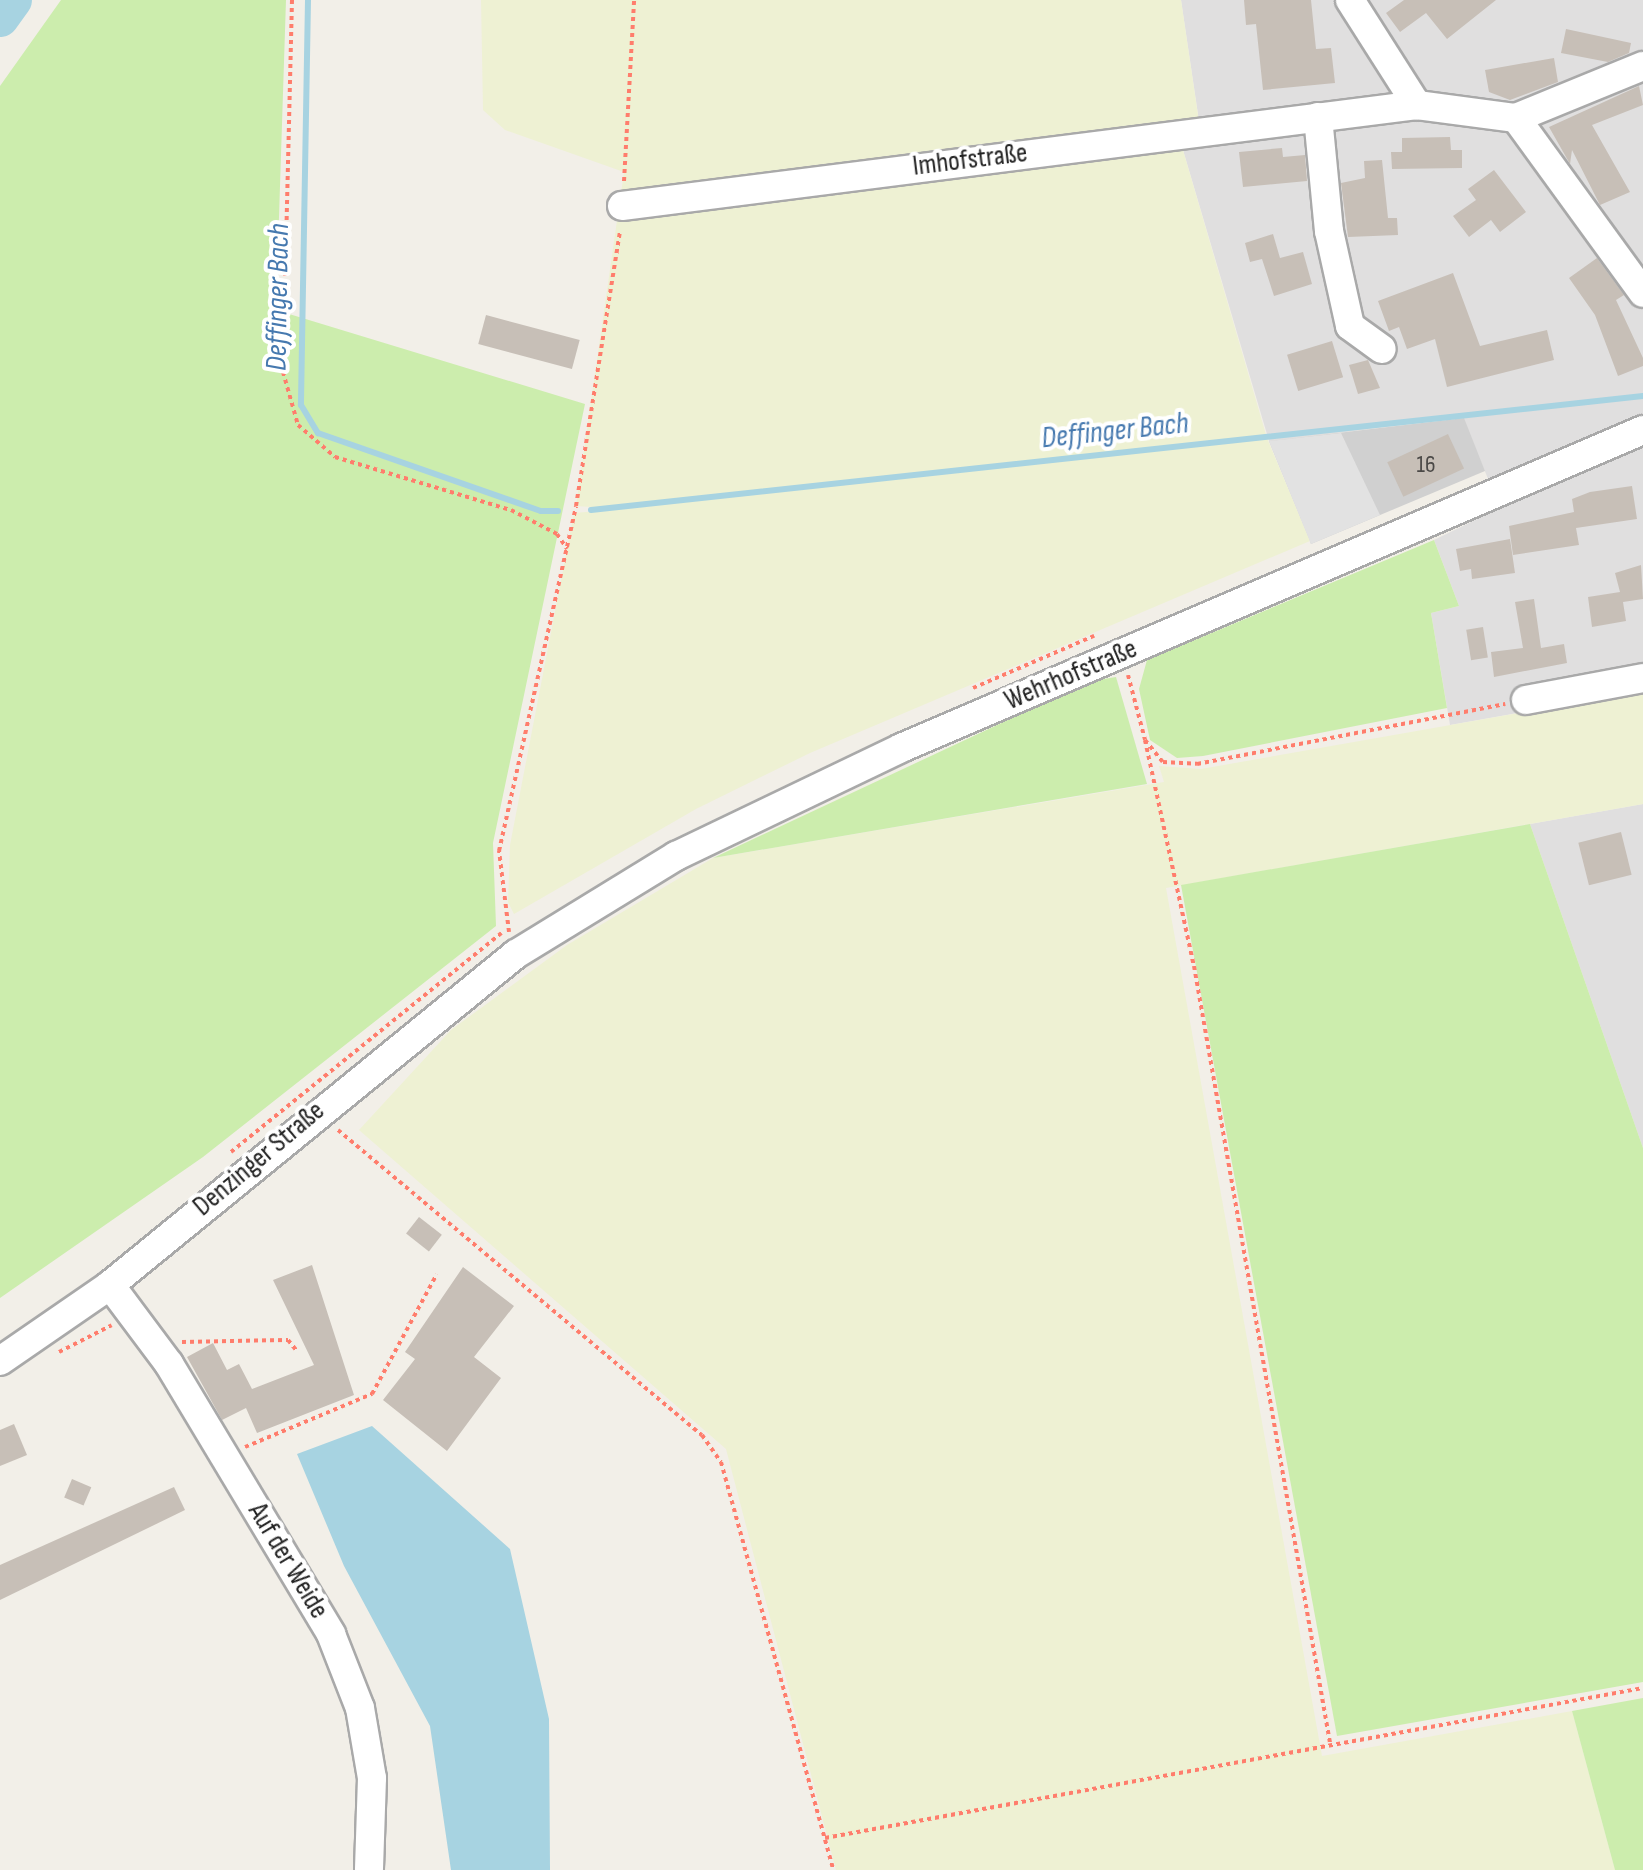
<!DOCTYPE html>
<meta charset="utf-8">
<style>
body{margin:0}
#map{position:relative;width:1643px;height:1870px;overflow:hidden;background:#f2efe8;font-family:"Sofia Sans Condensed",sans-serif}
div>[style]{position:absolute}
.residential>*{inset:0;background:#e0dfdf}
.religious>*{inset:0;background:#d0d0d0}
.farmland>*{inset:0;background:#eef1d3}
.grass>*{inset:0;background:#ccedad}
.parking>*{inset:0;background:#e2e2e2}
.water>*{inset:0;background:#a7d3e1}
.stream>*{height:6px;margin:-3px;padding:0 3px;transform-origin:3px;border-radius:3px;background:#a7d3e1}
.river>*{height:38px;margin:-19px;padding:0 19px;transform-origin:19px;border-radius:19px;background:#a7d3e1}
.building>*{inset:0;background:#c7bfb7;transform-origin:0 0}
.path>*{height:4px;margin-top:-2px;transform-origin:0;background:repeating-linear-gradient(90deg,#ff7d6c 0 4px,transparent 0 8px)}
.roads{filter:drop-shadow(2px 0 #a9a9a9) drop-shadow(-2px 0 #a9a9a9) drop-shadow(0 2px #a9a9a9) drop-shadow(0 -2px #a9a9a9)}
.minor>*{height:28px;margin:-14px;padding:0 14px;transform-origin:14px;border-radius:14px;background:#fff}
span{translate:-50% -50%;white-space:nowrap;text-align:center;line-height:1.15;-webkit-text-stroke:8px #fff;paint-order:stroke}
.number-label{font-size:24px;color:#4b4947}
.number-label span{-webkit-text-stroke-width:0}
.street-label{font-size:28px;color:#222}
.water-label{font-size:30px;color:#4679af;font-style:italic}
</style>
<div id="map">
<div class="residential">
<div style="clip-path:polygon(1181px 0,1643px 0,1643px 691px,1450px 725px,1431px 613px,1459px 606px,1434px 540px,1500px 508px,1463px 418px,1269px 441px,1178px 133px,1199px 121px)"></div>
<div style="clip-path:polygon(1643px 804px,1643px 1148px,1530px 824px)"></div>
</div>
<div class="religious">
<div style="clip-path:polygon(1464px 418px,1485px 471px,1311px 544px,1269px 441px)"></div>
</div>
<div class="farmland">
<div style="clip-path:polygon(481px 0,1181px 0,1199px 122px,1178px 133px,1267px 438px,1310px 541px,810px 753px,696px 809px,514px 914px,508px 902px,510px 845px,574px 513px,622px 509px,576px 506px,624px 172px,505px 130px,483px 110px)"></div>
<div style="clip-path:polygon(1643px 691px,1643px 804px,1166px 888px,1322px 1756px,1572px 1711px,1615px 1870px,836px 1870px,726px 1449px,359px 1130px,451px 1030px,567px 945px,713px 858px,1164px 782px,1159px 766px,1201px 769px)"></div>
</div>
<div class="grass">
<div style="clip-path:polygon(61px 0,286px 0,276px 310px,585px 404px,493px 843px,496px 926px,203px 1157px,0 1298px,0 86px)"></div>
<div style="clip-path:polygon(1434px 540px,1459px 606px,1431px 613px,1447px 708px,1203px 756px,1177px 758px,1150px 740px,1139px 689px,1147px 660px)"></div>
<div style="clip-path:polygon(1116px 677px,1147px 784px,713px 858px,1091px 681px)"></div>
<div style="clip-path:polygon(1530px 824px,1643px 1148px,1643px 1682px,1337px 1736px,1181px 885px)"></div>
<div style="clip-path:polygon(1643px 1698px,1643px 1870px,1615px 1870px,1572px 1711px)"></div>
</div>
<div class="parking">
<div style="clip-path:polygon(1341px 433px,1380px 515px,1311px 544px,1269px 441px)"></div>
</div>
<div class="water">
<div style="clip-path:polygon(372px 1426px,510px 1549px,549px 1719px,550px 1870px,451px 1870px,430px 1726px,344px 1566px,297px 1454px)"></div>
</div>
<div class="stream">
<div style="left:308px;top:0;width:405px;rotate:91deg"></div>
<div style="left:301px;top:405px;width:33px;rotate:59deg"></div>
<div style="left:318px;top:433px;width:236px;rotate:19.3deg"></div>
<div style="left:541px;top:511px;width:17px"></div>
<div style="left:591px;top:510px;width:1058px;rotate:-6.18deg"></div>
</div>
<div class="river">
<div style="left:0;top:18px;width:22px;rotate:-54deg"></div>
</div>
<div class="building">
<div style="clip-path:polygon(1244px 0,1311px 0,1316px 49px,1331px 48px,1335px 83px,1263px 90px,1256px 24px,1246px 25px)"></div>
<div style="clip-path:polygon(1404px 0,1496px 0,1447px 39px,1426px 13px,1400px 32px,1386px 13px)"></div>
<div style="clip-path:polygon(1566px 29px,1631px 43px,1629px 53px,1608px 62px,1561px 53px)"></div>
<div style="clip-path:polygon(1554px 58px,1558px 82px,1510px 100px,1489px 92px,1485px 70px)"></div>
<div style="clip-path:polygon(1639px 86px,1643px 105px,1592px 125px,1630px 192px,1600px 205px,1572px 150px,1570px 164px,1549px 127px)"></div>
<div style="clip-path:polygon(1450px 137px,1451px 150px,1462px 150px,1462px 168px,1392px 169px,1391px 152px,1402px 152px,1402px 138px)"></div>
<div style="clip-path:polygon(1282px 148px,1283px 157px,1305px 155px,1307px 181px,1243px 187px,1239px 152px)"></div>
<div style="clip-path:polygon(1382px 160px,1388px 218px,1397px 218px,1398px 235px,1348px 237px,1341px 183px,1365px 178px,1364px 161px)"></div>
<div style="clip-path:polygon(1494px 170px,1526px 212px,1500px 232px,1491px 220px,1469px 237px,1453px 216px,1476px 200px,1468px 189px)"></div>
<div style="clip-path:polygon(1273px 234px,1280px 258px,1303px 252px,1312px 284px,1274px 296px,1262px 259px,1250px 262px,1245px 243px)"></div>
<div style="clip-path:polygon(1597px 258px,1624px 295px,1616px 300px,1643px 358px,1643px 366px,1618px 376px,1595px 315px,1569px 278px)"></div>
<div style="clip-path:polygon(1453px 273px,1480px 346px,1547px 330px,1554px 360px,1447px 387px,1435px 339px,1407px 349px,1399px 327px,1389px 331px,1378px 301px)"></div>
<div style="left:486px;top:315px;width:97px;height:30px;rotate:15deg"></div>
<div style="left:1332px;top:341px;width:38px;height:47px;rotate:73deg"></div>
<div style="clip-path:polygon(1368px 360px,1380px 388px,1358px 394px,1349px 365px)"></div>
<div style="left:1448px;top:434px;width:38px;height:67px;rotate:65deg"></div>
<div style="clip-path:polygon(1632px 486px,1637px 519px,1576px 528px,1579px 545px,1513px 555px,1509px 526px,1574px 512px,1572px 499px,1590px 492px)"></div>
<div style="clip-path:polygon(1510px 539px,1515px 573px,1472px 579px,1471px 569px,1460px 571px,1456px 549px)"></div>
<div style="clip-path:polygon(1641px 565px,1643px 599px,1623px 602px,1626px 621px,1592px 627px,1588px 597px,1620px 592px,1615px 573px)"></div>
<div style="clip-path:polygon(1534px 599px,1541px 648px,1564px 644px,1567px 663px,1494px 677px,1491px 652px,1523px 648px,1515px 602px)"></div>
<div style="left:1483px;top:627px;width:31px;height:17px;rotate:81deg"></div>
<div style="left:1621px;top:832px;width:44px;height:44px;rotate:76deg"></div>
<div style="left:419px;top:1217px;width:29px;height:21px;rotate:38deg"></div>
<div style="clip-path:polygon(312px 1265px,354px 1395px,257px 1433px,246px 1408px,222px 1420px,187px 1357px,213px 1343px,227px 1370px,239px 1364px,252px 1389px,314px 1365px,273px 1280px)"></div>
<div style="clip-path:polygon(463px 1267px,514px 1306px,474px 1357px,501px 1378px,447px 1451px,383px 1400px,415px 1359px,405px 1352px)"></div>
<div style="clip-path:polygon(14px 1424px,27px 1455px,0 1466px,0 1430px)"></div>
<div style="left:72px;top:1479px;width:21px;height:20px;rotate:23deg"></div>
<div style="clip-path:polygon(174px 1487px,185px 1510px,0 1600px,0 1565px)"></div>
</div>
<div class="path">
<div style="left:292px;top:0;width:372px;rotate:91.4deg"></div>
<div style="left:283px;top:372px;width:55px;rotate:74.2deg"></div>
<div style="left:298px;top:425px;width:49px;rotate:40.9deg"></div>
<div style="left:335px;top:457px;width:184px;rotate:16.8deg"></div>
<div style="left:511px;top:510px;width:52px;rotate:27.6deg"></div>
<div style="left:557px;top:534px;width:18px;rotate:56deg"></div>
<div style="left:624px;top:181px;width:181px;rotate:-86.8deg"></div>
<div style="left:1128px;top:675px;width:67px;rotate:75.3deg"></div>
<div style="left:1145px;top:740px;width:28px;rotate:51deg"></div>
<div style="left:1163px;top:762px;width:34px;rotate:3deg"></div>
<div style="left:1197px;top:764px;width:314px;rotate:-11deg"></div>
<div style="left:973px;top:688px;width:132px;rotate:-23.3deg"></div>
<div style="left:1145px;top:740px;width:231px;rotate:77.8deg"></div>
<div style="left:1194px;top:966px;width:789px;rotate:80.07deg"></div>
<div style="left:509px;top:932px;width:82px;rotate:-97deg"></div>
<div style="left:499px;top:851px;width:353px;rotate:-77.4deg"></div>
<div style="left:576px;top:506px;width:279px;rotate:-80.9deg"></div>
<div style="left:338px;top:1130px;width:475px;rotate:40deg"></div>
<div style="left:702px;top:1435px;width:33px;rotate:55deg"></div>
<div style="left:721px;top:1462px;width:423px;rotate:74.6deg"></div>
<div style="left:231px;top:1152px;width:348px;rotate:-39deg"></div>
<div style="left:182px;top:1342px;width:106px;rotate:-1.1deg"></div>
<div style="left:288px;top:1340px;width:14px;rotate:51deg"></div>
<div style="left:59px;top:1352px;width:59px;rotate:-27deg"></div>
<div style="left:245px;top:1447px;width:138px;rotate:-22.7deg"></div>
<div style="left:372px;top:1394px;width:136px;rotate:-61.6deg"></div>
<div style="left:825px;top:1838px;width:832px;rotate:-10.39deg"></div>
</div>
<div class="roads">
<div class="minor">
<div style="left:1350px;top:0;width:125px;rotate:57.5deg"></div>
<div style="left:1318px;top:117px;width:115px;rotate:84.5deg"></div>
<div style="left:1329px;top:231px;width:97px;rotate:77.5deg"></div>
<div style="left:1350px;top:326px;width:39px;rotate:36deg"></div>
<div style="left:1516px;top:118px;width:216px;rotate:54deg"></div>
<div style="left:622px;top:206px;width:801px;rotate:-7.24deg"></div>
<div style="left:1417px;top:105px;width:100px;rotate:7.5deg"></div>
<div style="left:1516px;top:118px;width:137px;rotate:-22.3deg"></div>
<div style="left:1526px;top:700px;width:119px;rotate:-10.6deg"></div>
<div style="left:110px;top:1285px;width:99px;rotate:53.2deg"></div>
<div style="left:169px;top:1364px;width:315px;rotate:59deg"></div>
<div style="left:331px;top:1634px;width:79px;rotate:68.6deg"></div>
<div style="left:360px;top:1708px;width:71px;rotate:80.3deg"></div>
<div style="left:372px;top:1778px;width:92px;rotate:91.9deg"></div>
<div style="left:0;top:1361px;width:134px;rotate:-34.6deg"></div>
<div style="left:110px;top:1285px;width:524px;rotate:-39.19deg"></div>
<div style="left:516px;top:954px;width:188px;rotate:-31.5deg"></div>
<div style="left:676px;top:856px;width:250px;rotate:-25.6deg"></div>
<div style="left:901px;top:748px;width:807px;rotate:-23.2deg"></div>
</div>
</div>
<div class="number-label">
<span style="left:1426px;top:465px">16</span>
</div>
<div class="street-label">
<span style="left:970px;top:160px;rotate:-7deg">Imhofstraße</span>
<span style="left:1071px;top:675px;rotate:-23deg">Wehrhofstraße</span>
<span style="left:259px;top:1159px;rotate:-40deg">Denzinger Straße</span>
<span style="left:288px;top:1561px;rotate:59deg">Auf der Weide</span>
</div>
<div class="water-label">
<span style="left:278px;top:297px;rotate:-89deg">Deffinger Bach</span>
<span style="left:1115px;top:431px;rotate:-6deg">Deffinger Bach</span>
</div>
</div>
